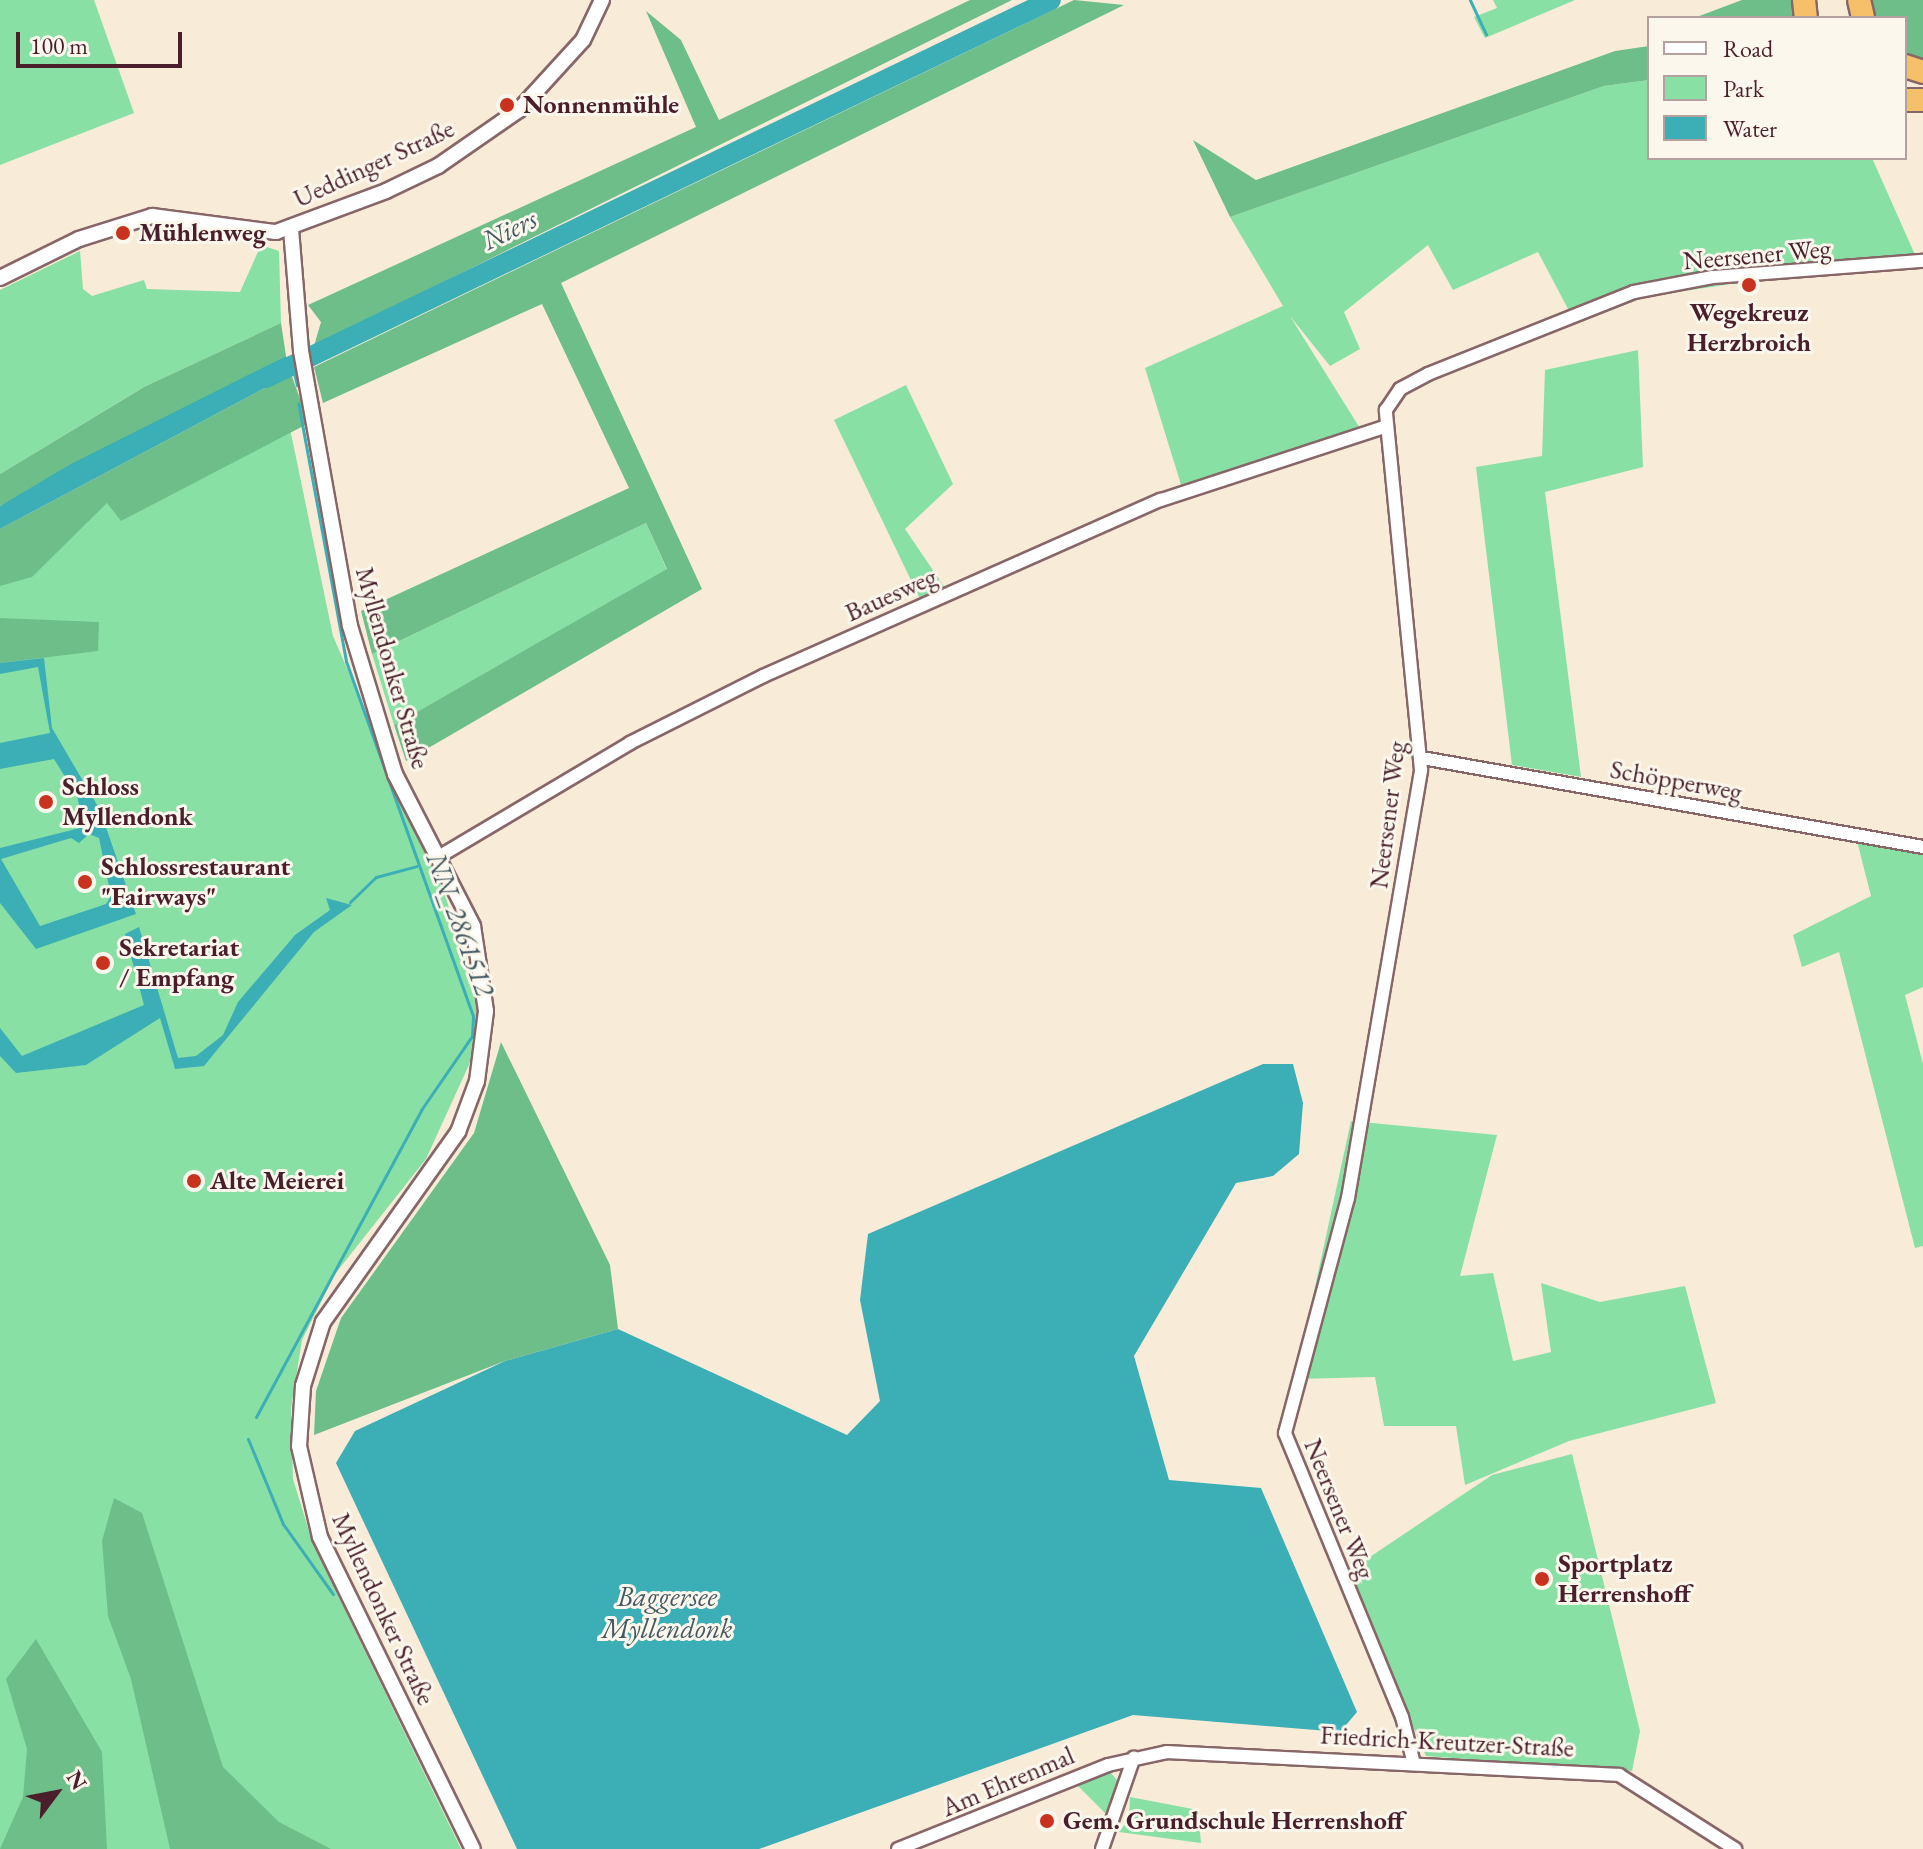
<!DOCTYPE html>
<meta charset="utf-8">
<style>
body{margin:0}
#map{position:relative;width:1923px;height:1849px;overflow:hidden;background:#f8ebd8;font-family:"EB Garamond",serif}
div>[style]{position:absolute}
.green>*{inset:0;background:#88e0a5}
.forest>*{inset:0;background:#6ebe8a}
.water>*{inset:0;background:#3caeb5}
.stream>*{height:3px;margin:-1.5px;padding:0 1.5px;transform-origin:1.5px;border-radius:1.5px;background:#3caeb5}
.river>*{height:20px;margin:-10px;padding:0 10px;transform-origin:10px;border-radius:10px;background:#3caeb5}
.roads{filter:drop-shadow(2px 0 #876668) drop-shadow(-2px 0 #876668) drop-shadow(0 2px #876668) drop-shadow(0 -2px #876668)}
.minor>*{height:12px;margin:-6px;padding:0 6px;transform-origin:6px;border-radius:6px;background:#fff}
.tertiary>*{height:14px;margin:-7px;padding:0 7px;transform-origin:7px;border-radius:7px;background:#fff}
.motorway>*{height:22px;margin:-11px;padding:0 11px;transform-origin:11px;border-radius:11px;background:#f6c06b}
.dots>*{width:22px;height:22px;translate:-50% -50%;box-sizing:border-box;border:4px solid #fbf7ec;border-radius:50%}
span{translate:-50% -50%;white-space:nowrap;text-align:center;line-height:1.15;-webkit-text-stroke:6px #fbf7ec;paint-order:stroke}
.poi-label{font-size:26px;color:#4a1f2b;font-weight:700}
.left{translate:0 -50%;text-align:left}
.street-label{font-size:26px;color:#4a1f2b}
.water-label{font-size:28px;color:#445862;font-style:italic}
.legend{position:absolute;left:1647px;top:16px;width:260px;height:144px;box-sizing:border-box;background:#fbf7ec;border:2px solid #b4a19f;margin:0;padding:10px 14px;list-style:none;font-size:24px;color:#4a1f2b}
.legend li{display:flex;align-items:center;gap:16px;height:40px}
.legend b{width:40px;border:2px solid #b4a19f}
.north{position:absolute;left:16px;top:1753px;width:80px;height:80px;-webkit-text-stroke:6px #fbf7ec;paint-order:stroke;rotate:58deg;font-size:22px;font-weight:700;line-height:32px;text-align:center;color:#4a1f2b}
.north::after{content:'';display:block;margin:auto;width:28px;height:36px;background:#4a1f2b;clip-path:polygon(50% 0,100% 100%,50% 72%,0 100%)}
.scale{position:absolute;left:16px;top:32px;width:166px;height:36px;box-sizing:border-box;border:4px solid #4a1f2b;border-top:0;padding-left:10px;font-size:24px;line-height:28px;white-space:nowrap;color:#4a1f2b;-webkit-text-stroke:6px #fbf7ec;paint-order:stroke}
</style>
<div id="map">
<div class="green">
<div style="clip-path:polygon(0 0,94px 0,134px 113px,0 165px)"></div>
<div style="clip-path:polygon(1493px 0,1575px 0,1485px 38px,1474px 17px,1497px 8px)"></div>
<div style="clip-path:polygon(1649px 80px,1649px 158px,1872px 158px,1920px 266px,1777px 277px,1645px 297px,1576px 324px,1538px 252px,1453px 290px,1428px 245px,1344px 312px,1360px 349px,1330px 366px,1290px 316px,1361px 430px,1182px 488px,1145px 368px,1283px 306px,1230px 217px,1604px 86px)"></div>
<div style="clip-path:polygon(261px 245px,279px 251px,281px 323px,142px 388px,0 474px,0 290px,80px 251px,83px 289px,92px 296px,144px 280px,147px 289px,240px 292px)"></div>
<div style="clip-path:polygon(1638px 350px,1643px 467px,1545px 492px,1581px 777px,1512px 765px,1476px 467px,1542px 456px,1545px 370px)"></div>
<div style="clip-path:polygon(906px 385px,953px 484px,905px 529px,945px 588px,920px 599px,834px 420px)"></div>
<div style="clip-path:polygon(287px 414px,333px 636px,443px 890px,478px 992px,473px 1056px,426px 1159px,335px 1274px,302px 1340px,291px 1409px,293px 1479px,313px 1544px,461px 1849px,0 1849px,0 569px,107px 503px)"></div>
<div style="clip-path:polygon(646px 523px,667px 570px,394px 725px,372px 654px)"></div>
<div style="clip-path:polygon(1857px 841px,1923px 853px,1923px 987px,1905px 995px,1923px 1064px,1923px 1246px,1915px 1248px,1839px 952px,1802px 967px,1793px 935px,1871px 896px)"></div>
<div style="clip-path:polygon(1351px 1121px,1497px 1135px,1460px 1276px,1493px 1273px,1513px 1361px,1551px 1352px,1541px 1283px,1600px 1302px,1685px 1286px,1716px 1403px,1569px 1441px,1465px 1485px,1456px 1426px,1384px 1426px,1375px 1377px,1295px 1379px)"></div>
<div style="clip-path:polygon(1572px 1454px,1640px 1731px,1632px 1771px,1426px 1756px,1346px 1573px,1492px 1475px)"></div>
<div style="clip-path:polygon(1109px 1771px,1118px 1781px,1106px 1814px,1076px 1784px)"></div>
<div style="clip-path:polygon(1130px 1797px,1198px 1810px,1201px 1843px,1119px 1832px,1129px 1819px)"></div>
</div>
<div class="forest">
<div style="clip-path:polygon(970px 0,1012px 0,314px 346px,321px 322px,308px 305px,696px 127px,646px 11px,681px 40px,719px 120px)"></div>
<div style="clip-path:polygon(1074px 0,1124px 5px,561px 283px,702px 589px,406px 761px,394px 725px,667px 569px,646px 523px,372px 654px,361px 611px,629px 488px,542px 304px,323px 403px,314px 367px)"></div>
<div style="clip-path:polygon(1742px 0,1795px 0,1797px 18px,1694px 18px)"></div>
<div style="clip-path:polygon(1866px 0,1923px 0,1923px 64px,1905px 57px,1905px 18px,1871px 18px)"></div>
<div style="clip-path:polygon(1649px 46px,1649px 80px,1604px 86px,1230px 217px,1193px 140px,1256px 180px,1615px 51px)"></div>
<div style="clip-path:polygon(281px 323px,286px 356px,0 506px,0 474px,144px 387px)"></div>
<div style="clip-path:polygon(291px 374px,309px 423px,121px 521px,107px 503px,32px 577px,0 586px,0 529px)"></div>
<div style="clip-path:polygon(0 618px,99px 622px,98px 651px,0 663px)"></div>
<div style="clip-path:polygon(501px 1042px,610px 1265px,618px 1329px,505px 1361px,314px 1435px,316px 1391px,341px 1318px,474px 1133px)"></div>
<div style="clip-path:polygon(114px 1498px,142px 1513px,223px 1767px,279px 1822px,331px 1849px,170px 1849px,131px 1679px,108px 1616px,102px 1541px)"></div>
<div style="clip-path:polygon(36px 1639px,102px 1752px,107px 1849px,0 1849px,23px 1797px,27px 1749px,6px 1679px)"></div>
</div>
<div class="water">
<div style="clip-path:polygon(286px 356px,291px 374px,0 529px,0 506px,71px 464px)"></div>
<div style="clip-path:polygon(evenodd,44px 658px,52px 728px,100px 810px,136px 914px,36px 949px,0 903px,0 848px,84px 827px,77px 796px,54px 759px,0 769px,0 743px,50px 733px,38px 667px,0 674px,0 663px,44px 658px,89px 834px,99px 838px,111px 896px,106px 904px,40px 926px,1px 859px,71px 838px,79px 843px,89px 834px)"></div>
<div style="clip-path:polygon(326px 898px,352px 905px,314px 932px,204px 1066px,175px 1069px,160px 1018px,86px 1065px,16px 1073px,0 1056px,0 1028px,22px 1056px,144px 1005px,125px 934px,139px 927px,178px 1058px,196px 1056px,223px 1035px,238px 1002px,295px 935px,330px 910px)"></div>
<div style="clip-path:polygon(1263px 1064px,1293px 1064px,1303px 1103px,1299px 1154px,1273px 1176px,1236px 1183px,1134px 1356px,1169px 1480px,1261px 1488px,1357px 1712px,1340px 1732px,1133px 1715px,759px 1849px,517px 1849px,336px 1463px,355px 1431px,505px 1361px,618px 1329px,847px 1435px,880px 1401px,860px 1300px,868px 1234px)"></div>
</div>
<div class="stream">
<div style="left:1470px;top:0;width:38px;rotate:65deg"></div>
<div style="left:292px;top:365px;width:21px;rotate:76deg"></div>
<div style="left:350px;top:902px;width:36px;rotate:-44deg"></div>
<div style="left:376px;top:877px;width:42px;rotate:-15deg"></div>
<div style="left:256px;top:1417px;width:349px;rotate:-61.7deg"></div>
<div style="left:421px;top:1110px;width:90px;rotate:-55.4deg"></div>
<div style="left:472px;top:1036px;width:20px;rotate:-87deg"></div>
<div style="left:473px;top:1016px;width:377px;rotate:-109.7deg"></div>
<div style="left:346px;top:661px;width:262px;rotate:-100.5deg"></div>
<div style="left:248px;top:1439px;width:92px;rotate:67.6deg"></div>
<div style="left:283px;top:1524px;width:86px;rotate:54.5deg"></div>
</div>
<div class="river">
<div style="left:266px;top:378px;width:871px;rotate:-25.71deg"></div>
</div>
<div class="roads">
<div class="minor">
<div style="left:1422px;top:758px;width:509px;rotate:10.07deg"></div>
<div style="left:440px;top:856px;width:221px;rotate:-30.7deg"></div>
<div style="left:630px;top:743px;width:149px;rotate:-26.7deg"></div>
<div style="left:763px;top:676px;width:435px;rotate:-23.9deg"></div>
<div style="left:1161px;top:500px;width:236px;rotate:-18.1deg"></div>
<div style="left:1413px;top:1760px;width:44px;rotate:-104.3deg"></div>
<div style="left:1402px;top:1717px;width:307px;rotate:-112.4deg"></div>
<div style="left:1285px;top:1433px;width:243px;rotate:-75deg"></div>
<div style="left:1348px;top:1198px;width:434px;rotate:-80.3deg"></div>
<div style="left:1421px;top:770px;width:362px;rotate:-95.6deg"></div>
<div style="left:1386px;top:410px;width:25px;rotate:-56deg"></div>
<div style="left:1400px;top:389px;width:32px;rotate:-28deg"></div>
<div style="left:1428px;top:374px;width:222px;rotate:-21.7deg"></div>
<div style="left:1634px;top:292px;width:80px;rotate:-10.8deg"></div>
<div style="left:1713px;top:277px;width:211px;rotate:-4.4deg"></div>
<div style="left:898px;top:1849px;width:226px;rotate:-21.8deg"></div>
<div style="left:1108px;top:1765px;width:60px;rotate:-12.4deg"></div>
<div style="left:1167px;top:1752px;width:453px;rotate:2.9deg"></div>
<div style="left:1619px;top:1775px;width:138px;rotate:32.5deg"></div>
<div style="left:1102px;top:1849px;width:97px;rotate:-70.8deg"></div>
</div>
<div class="tertiary">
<div style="left:291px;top:229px;width:122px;rotate:85.3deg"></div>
<div style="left:301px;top:351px;width:279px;rotate:79.9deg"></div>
<div style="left:350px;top:626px;width:155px;rotate:73.1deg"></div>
<div style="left:395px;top:774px;width:171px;rotate:62.8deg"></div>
<div style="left:473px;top:926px;width:86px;rotate:81.3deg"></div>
<div style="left:486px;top:1011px;width:71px;rotate:97.3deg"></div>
<div style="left:477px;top:1081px;width:54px;rotate:110.4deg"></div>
<div style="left:458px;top:1132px;width:233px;rotate:125.4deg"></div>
<div style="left:323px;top:1322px;width:67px;rotate:107.4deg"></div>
<div style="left:303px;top:1386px;width:60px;rotate:93.8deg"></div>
<div style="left:299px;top:1446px;width:93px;rotate:77deg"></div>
<div style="left:320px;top:1537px;width:347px;rotate:63.9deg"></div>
<div style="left:0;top:278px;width:88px;rotate:-26.3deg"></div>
<div style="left:79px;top:239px;width:77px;rotate:-17.5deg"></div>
<div style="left:152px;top:216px;width:125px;rotate:7.4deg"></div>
<div style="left:276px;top:232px;width:117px;rotate:-20.4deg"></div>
<div style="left:386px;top:191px;width:58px;rotate:-25.7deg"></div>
<div style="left:438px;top:166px;width:98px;rotate:-34.7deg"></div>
<div style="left:519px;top:110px;width:95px;rotate:-47.6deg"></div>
<div style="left:583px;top:40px;width:44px;rotate:-64.6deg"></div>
</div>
<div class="motorway">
<div style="left:1804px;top:0;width:18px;rotate:84deg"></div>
<div style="left:1859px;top:0;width:18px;rotate:77deg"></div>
<div style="left:1905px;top:66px;width:19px;rotate:18deg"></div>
<div style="left:1905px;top:100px;width:18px"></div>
</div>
</div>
<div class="dots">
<div style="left:507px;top:105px;background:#c8321e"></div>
<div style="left:123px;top:233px;background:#c8321e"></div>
<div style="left:1749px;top:285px;background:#c8321e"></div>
<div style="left:46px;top:802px;background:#c8321e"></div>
<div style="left:85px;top:882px;background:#c8321e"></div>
<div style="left:103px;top:963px;background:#c8321e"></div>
<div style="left:194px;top:1181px;background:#c8321e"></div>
<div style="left:1542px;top:1579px;background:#c8321e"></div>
<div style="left:1047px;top:1821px;background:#c8321e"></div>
</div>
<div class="poi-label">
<span class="left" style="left:523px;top:105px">Nonnenmühle</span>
<span class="left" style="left:139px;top:233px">Mühlenweg</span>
<span style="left:1749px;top:328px">Wegekreuz<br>Herzbroich</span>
<span class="left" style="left:62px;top:802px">Schloss<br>Myllendonk</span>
<span class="left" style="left:101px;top:882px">Schlossrestaurant<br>"Fairways"</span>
<span class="left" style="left:119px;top:963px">Sekretariat<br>/ Empfang</span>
<span class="left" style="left:210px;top:1181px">Alte Meierei</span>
<span class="left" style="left:1558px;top:1579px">Sportplatz<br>Herrenshoff</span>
<span class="left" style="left:1063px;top:1821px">Gem. Grundschule Herrenshoff</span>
</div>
<div class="street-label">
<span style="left:374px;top:164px;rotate:-25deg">Ueddinger Straße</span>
<span style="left:1757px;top:255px;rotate:-5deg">Neersener Weg</span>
<span style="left:891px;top:595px;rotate:-24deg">Bauesweg</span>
<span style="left:392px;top:668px;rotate:74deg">Myllendonker Straße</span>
<span style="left:1676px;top:781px;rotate:10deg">Schöpperweg</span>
<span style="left:1388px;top:815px;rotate:-83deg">Neersener Weg</span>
<span style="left:1339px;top:1509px;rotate:68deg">Neersener Weg</span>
<span style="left:383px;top:1609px;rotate:65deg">Myllendonker Straße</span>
<span style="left:1447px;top:1742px;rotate:3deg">Friedrich-Kreutzer-Straße</span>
<span style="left:1008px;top:1782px;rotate:-23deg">Am Ehrenmal</span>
</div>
<div class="water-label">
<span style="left:509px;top:229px;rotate:-26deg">Niers</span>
<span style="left:461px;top:924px;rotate:70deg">NN_2861512</span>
<span style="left:667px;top:1612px">Baggersee<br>Myllendonk</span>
</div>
<ul class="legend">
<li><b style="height:10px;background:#fff"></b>Road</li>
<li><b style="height:22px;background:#88e0a5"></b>Park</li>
<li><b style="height:22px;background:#3caeb5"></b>Water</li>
</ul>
<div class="north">N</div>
<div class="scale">100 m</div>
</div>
